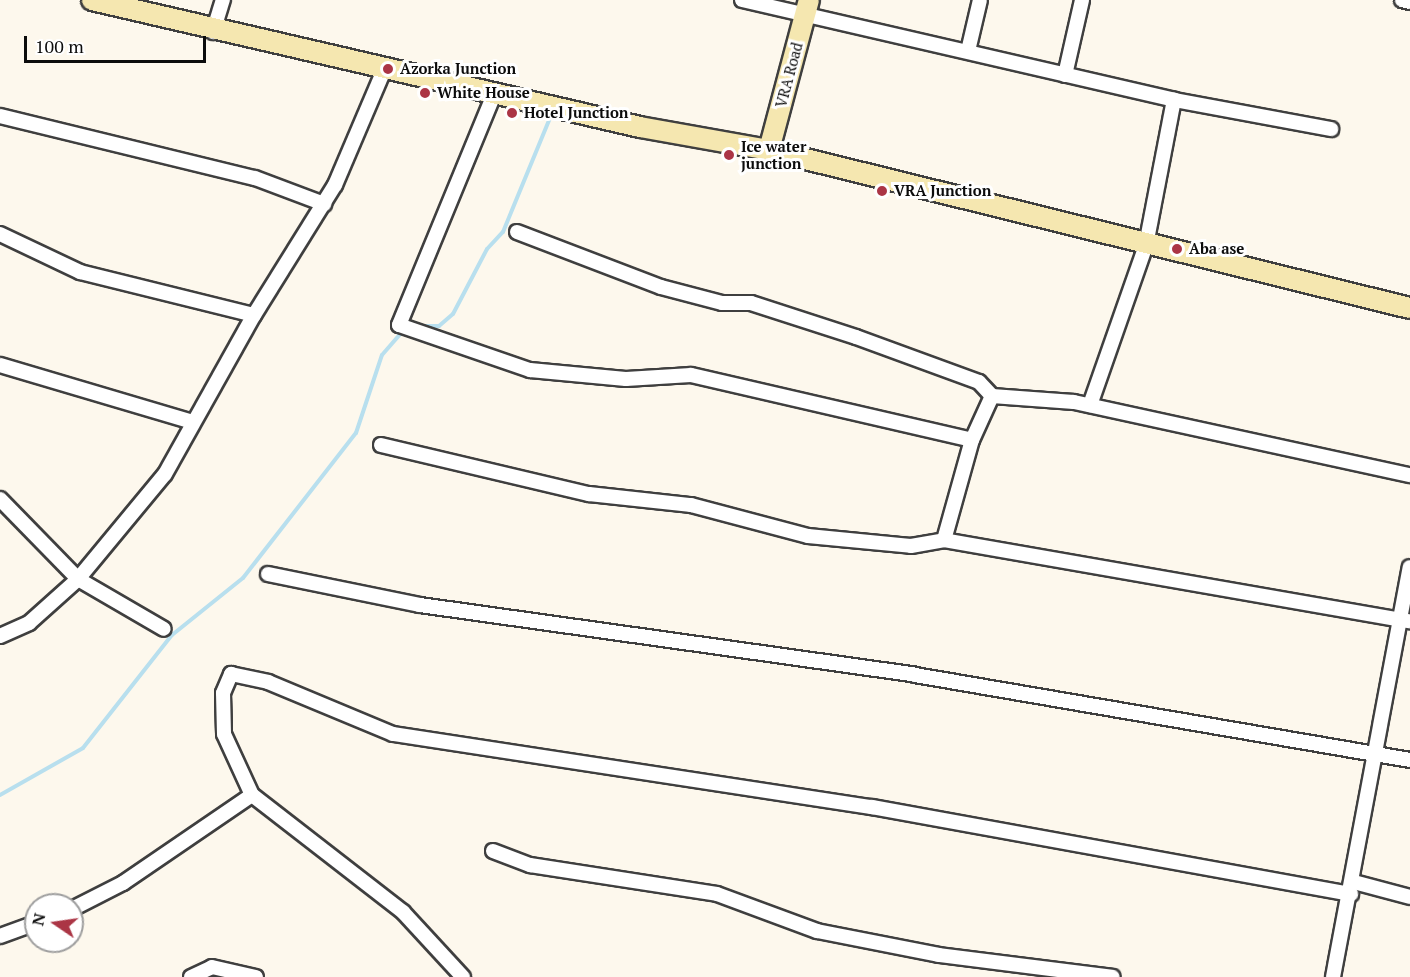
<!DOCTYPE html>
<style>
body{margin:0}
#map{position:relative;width:1410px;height:977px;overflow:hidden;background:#fdf8ed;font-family:"PT Serif",serif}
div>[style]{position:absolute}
.stream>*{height:4px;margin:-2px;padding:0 2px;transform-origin:2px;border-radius:2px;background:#b8dfee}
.roads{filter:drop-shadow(2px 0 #3f3f3f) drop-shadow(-2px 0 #3f3f3f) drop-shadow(0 2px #3f3f3f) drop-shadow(0 -2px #3f3f3f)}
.street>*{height:14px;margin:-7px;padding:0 7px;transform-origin:7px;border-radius:7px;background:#fff}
.secondary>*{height:20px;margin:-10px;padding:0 10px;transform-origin:10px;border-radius:10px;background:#f5e7b0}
.dots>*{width:16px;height:16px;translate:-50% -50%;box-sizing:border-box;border:3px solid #fff;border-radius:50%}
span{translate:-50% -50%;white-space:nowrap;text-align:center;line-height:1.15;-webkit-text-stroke:6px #fff;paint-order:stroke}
.poi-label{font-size:15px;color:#0c0c0c;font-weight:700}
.left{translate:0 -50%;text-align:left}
.street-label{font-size:15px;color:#0c0c0c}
.north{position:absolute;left:24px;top:893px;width:60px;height:60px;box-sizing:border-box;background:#fff;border:2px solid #9e9e9e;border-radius:50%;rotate:283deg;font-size:16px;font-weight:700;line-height:24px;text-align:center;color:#0c0c0c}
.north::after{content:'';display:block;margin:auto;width:21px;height:27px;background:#ab3545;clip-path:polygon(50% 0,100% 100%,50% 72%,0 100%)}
.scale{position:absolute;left:24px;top:36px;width:182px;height:27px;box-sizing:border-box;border:3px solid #0c0c0c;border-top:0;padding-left:8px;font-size:18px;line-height:21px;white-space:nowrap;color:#0c0c0c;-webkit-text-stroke:4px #fff;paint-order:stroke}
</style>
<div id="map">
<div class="stream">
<div style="left:424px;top:326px;width:15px"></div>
<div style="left:439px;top:326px;width:18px;rotate:-41deg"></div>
<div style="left:453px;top:314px;width:73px;rotate:-62.4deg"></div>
<div style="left:487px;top:249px;width:23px;rotate:-47deg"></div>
<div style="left:503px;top:232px;width:123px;rotate:-67.6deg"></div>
<div style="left:0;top:795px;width:95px;rotate:-29.5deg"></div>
<div style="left:83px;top:748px;width:144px;rotate:-51.8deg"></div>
<div style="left:172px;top:635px;width:91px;rotate:-38.8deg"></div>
<div style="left:243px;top:578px;width:184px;rotate:-52.1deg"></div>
<div style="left:356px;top:433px;width:82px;rotate:-71.6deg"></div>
<div style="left:382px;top:355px;width:32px;rotate:-49deg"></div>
</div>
<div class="roads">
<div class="street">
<div style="left:742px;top:0;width:443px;rotate:13deg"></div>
<div style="left:1174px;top:100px;width:160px;rotate:10.5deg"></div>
<div style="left:1402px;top:0;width:8px;rotate:14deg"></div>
<div style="left:213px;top:32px;width:34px;rotate:-73deg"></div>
<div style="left:968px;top:51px;width:52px;rotate:-76.8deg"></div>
<div style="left:1065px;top:75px;width:77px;rotate:-77.2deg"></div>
<div style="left:495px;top:92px;width:252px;rotate:112.4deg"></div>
<div style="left:399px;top:325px;width:139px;rotate:19deg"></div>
<div style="left:530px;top:370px;width:96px;rotate:5.4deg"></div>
<div style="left:626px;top:379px;width:65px;rotate:-3.5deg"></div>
<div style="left:691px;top:375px;width:288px;rotate:13deg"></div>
<div style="left:0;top:116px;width:262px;rotate:13.7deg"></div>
<div style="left:255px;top:178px;width:74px;rotate:20.6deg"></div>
<div style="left:517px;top:232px;width:154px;rotate:20.9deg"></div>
<div style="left:661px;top:287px;width:63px;rotate:14.7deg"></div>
<div style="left:722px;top:303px;width:29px"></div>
<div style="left:751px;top:303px;width:110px;rotate:17.9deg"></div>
<div style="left:856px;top:337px;width:131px;rotate:20.1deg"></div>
<div style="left:979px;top:382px;width:19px;rotate:47deg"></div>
<div style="left:992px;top:396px;width:82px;rotate:4.2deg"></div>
<div style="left:1074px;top:402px;width:344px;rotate:12.3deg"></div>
<div style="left:0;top:234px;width:89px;rotate:25.4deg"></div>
<div style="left:80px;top:272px;width:179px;rotate:13.9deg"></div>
<div style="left:0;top:365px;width:201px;rotate:16.5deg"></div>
<div style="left:1090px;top:405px;width:170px;rotate:-70.7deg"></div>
<div style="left:1146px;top:245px;width:148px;rotate:-79.1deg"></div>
<div style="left:381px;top:445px;width:214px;rotate:13.3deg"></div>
<div style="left:589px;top:494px;width:103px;rotate:6.2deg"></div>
<div style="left:691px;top:505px;width:121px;rotate:14.8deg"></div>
<div style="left:808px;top:536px;width:103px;rotate:5.5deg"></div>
<div style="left:911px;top:546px;width:34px;rotate:-10deg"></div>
<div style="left:944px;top:540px;width:473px;rotate:9.9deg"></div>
<div style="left:0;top:499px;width:112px;rotate:45.7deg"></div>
<div style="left:78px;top:579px;width:99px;rotate:30.2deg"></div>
<div style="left:944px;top:540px;width:104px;rotate:-74.4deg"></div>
<div style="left:972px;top:440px;width:48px;rotate:-65.6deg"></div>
<div style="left:268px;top:574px;width:155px;rotate:11.5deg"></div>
<div style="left:420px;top:605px;width:500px;rotate:8deg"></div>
<div style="left:915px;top:675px;width:502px;rotate:9.74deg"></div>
<div style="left:0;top:636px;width:32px;rotate:-24deg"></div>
<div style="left:29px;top:623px;width:66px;rotate:-41.9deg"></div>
<div style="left:78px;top:579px;width:136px;rotate:-50.4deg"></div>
<div style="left:165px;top:474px;width:182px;rotate:-60.8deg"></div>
<div style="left:254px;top:315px;width:153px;rotate:-58.1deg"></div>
<div style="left:335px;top:185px;width:125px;rotate:-66.9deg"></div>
<div style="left:493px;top:851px;width:40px;rotate:21deg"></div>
<div style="left:530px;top:865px;width:189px;rotate:8.8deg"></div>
<div style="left:717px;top:894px;width:107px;rotate:20.3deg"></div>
<div style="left:817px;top:931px;width:124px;rotate:11.1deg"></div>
<div style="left:939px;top:955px;width:175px;rotate:7.2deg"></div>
<div style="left:1354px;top:882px;width:58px;rotate:15deg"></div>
<div style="left:72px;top:909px;width:57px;rotate:-27deg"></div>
<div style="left:123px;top:883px;width:156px;rotate:-34.3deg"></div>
<div style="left:0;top:936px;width:38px;rotate:-20deg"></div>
<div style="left:191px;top:977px;width:23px;rotate:-25deg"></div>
<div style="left:212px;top:967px;width:45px;rotate:12.8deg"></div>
<div style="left:463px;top:977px;width:88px;rotate:-132.7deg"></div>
<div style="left:403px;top:912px;width:191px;rotate:-142.2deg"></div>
<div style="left:252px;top:795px;width:67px;rotate:-114.7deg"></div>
<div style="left:224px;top:734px;width:41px;rotate:-91.4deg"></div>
<div style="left:223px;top:693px;width:21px;rotate:-67deg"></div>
<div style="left:231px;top:674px;width:38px;rotate:12deg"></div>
<div style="left:268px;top:682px;width:135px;rotate:22.6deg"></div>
<div style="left:393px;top:734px;width:485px;rotate:8.7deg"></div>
<div style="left:872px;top:807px;width:487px;rotate:10.3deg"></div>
<div style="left:1333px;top:977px;width:417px;rotate:-79.4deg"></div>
</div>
<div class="secondary">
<div style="left:92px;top:0;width:563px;rotate:13.05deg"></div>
<div style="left:640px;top:127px;width:131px;rotate:10.1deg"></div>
<div style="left:769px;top:150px;width:660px;rotate:13.85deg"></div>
<div style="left:769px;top:150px;width:155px;rotate:-75.1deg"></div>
</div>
</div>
<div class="dots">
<div style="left:388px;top:69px;background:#ab3545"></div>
<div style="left:425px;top:93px;background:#ab3545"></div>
<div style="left:512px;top:113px;background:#ab3545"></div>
<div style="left:729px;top:155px;background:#ab3545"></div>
<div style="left:882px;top:191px;background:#ab3545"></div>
<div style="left:1177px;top:249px;background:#ab3545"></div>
</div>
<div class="poi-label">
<span class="left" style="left:400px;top:69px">Azorka Junction</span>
<span class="left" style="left:437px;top:93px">White House</span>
<span class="left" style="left:524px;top:113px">Hotel Junction</span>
<span class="left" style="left:741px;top:155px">Ice water<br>junction</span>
<span class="left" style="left:894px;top:191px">VRA Junction</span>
<span class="left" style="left:1189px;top:249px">Aba ase</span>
</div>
<div class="street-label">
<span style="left:789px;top:75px;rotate:-75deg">VRA Road</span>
</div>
<div class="north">N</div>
<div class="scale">100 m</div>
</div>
